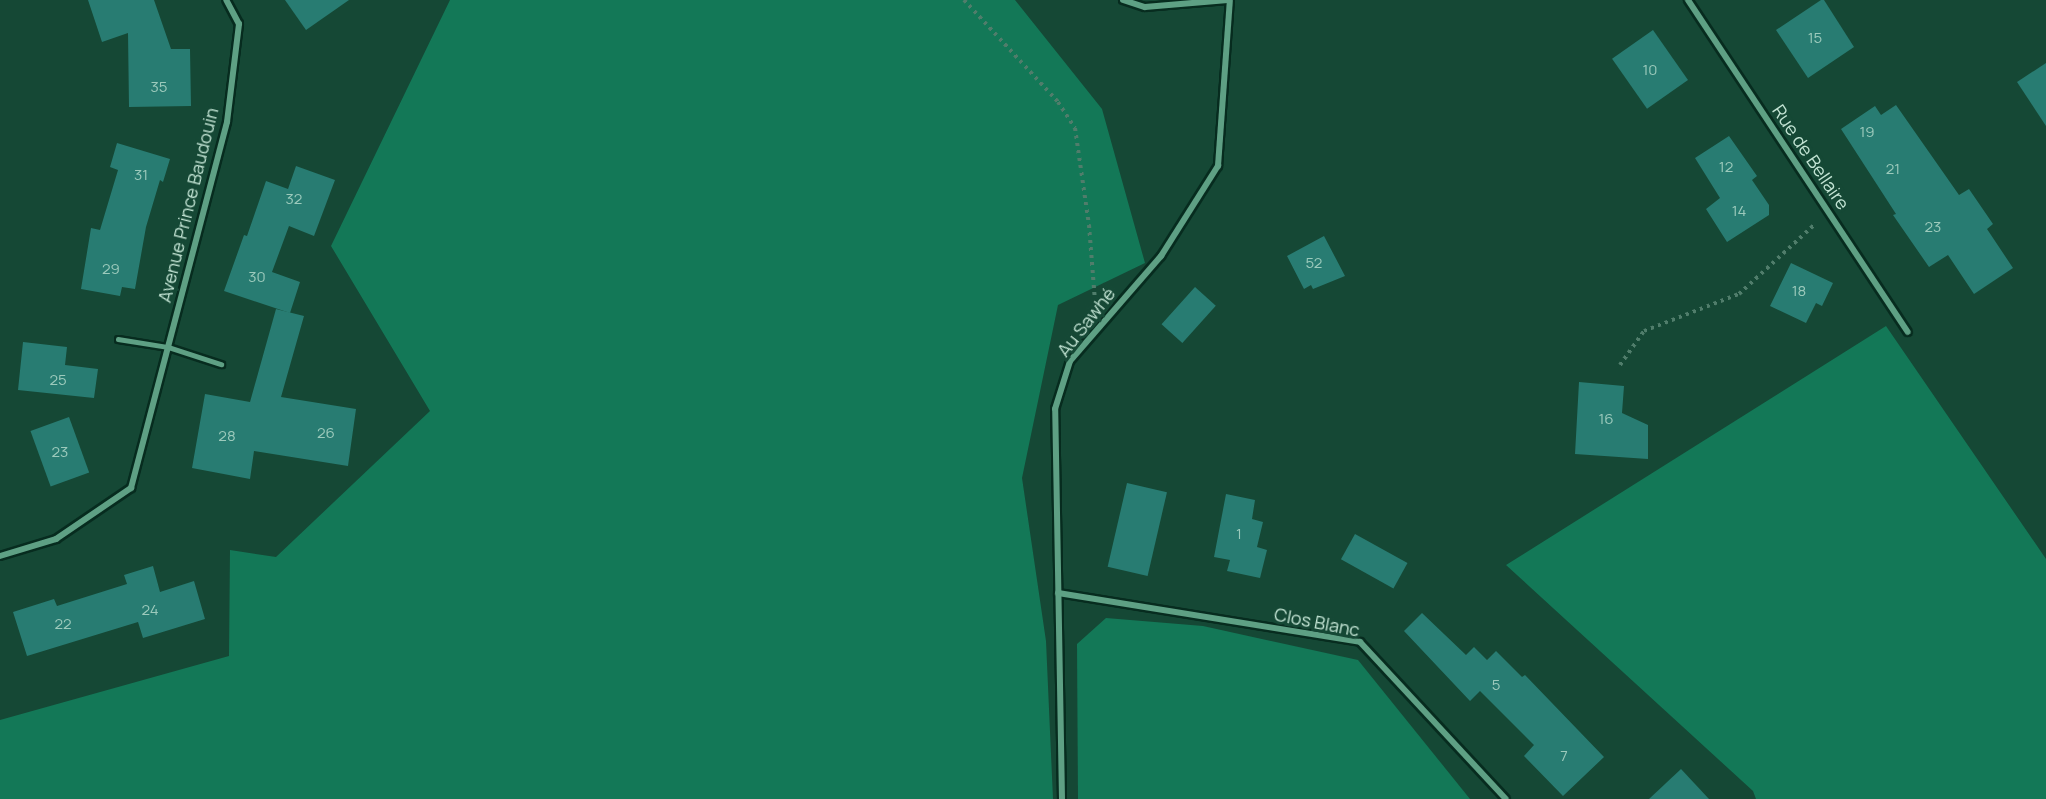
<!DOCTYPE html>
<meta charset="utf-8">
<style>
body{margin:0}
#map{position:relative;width:2046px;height:799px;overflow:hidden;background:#154835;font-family:Manrope,sans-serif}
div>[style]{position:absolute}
.green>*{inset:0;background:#137857}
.building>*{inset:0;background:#287c72;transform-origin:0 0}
.path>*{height:4px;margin-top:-2px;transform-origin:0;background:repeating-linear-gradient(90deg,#507d6b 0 3px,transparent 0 7.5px)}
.roads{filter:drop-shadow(2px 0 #072c1f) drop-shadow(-2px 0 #072c1f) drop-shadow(0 2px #072c1f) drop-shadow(0 -2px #072c1f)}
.service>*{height:4.5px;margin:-2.25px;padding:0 2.25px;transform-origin:2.25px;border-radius:2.25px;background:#5ea084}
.minor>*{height:6px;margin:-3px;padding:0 3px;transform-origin:3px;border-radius:3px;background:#5ea084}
span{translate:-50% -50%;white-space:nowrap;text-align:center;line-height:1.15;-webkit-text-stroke:6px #154835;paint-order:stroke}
.number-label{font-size:15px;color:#9ccabc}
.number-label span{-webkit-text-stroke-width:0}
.street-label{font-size:18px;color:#c3e4d4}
</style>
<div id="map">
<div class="green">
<div style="clip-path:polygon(450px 0,1015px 0,1102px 109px,1145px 263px,1058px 305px,1022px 478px,1046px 641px,1053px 799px,0 799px,0 720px,229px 656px,230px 550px,276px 557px,430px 411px,331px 246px)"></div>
<div style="clip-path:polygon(1886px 326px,2046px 559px,2046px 799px,1756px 799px,1753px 791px,1506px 565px)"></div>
<div style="clip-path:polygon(1106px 618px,1203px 626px,1358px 660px,1470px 799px,1078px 799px,1077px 644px)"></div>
</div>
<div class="building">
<div style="clip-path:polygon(88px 0,154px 0,171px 49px,190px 49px,191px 106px,129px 107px,128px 33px,102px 42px)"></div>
<div style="clip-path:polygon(285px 0,349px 0,306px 30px)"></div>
<div style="clip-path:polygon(1821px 0,1824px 0,1854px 47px,1808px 78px,1776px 30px)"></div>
<div style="left:1653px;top:30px;width:61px;height:50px;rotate:55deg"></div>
<div style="clip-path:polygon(2046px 63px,2046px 126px,2017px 82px)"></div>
<div style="clip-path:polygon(1896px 105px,1959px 195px,1969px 189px,1993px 224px,1987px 229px,2013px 268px,1974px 294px,1948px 255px,1929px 267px,1893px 215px,1896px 214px,1841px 129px,1875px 106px,1881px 115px)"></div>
<div style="clip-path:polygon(1729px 136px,1757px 176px,1752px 180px,1769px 205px,1769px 215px,1727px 242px,1706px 209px,1720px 198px,1695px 158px)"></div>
<div style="clip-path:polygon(117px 143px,170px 159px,163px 182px,160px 180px,146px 227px,135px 289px,122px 287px,120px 296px,81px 289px,91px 228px,100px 230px,118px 170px,110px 167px)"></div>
<div style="clip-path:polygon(296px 166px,335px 180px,314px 236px,289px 226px,272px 272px,300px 282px,290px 313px,224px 291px,244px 235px,247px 236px,266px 181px,288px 189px)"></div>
<div style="clip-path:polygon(1324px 236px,1345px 276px,1313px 289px,1311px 285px,1304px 289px,1287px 256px)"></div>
<div style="clip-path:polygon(1791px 263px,1833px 283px,1822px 306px,1816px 303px,1806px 323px,1770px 306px)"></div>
<div style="left:1195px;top:287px;width:28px;height:50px;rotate:42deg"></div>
<div style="clip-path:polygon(276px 309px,304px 316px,281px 397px,356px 409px,348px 466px,254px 451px,250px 479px,192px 468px,205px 394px,250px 402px)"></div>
<div style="clip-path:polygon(23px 342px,67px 347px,65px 365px,98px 369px,94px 398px,18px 390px)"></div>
<div style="clip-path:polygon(1579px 382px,1624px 386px,1622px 413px,1648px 425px,1648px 459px,1575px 454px)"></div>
<div style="left:69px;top:417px;width:59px;height:41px;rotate:70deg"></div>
<div style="left:1127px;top:483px;width:41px;height:86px;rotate:13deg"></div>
<div style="clip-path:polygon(1226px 494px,1255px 500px,1252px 519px,1263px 522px,1257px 547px,1267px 550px,1260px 578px,1227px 571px,1230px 560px,1214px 557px)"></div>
<div style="left:1355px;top:534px;width:60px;height:29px;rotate:29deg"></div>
<div style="clip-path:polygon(153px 566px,160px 592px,194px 581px,205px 619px,143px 638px,138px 622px,27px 656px,13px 612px,54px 599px,57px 606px,127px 584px,124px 575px)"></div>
<div style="clip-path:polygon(1422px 613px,1466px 655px,1474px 647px,1487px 660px,1496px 651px,1522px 677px,1525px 675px,1604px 757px,1563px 796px,1524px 756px,1534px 745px,1480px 691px,1470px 701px,1404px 631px)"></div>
<div style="clip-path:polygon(1681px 769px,1709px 799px,1649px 799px)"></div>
</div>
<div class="path">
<div style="left:964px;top:0;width:139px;rotate:47.3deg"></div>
<div style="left:1058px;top:102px;width:31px;rotate:57deg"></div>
<div style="left:1075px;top:128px;width:98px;rotate:81.8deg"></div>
<div style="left:1089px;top:225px;width:77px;rotate:85.5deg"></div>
<div style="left:1620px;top:365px;width:42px;rotate:-54.8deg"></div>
<div style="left:1644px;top:331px;width:102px;rotate:-21.3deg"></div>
<div style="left:1739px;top:294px;width:103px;rotate:-42.6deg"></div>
</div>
<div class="roads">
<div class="service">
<div style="left:118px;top:339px;width:51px;rotate:9.1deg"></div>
<div style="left:168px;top:347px;width:56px;rotate:17.8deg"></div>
</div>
<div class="minor">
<div style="left:1123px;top:0;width:23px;rotate:18deg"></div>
<div style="left:1145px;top:7px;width:83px;rotate:-4.8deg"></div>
<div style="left:1688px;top:0;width:398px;rotate:56.5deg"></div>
<div style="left:0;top:556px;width:59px;rotate:-16.9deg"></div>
<div style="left:56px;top:539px;width:91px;rotate:-34.2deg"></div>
<div style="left:131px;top:488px;width:378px;rotate:-75.3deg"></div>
<div style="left:227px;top:122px;width:99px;rotate:-83deg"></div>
<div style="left:239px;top:24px;width:27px;rotate:-118deg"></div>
<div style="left:1058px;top:593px;width:306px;rotate:9.2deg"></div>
<div style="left:1360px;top:642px;width:214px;rotate:47.1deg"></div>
<div style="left:1062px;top:799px;width:390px;rotate:-91deg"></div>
<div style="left:1055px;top:409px;width:50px;rotate:-72.6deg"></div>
<div style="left:1070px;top:361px;width:139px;rotate:-49.1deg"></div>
<div style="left:1161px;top:256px;width:107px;rotate:-57.7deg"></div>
<div style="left:1218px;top:166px;width:166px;rotate:-85.9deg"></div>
</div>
</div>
<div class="number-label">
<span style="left:1815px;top:38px">15</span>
<span style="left:1650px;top:70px">10</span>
<span style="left:159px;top:87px">35</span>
<span style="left:1867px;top:132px">19</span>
<span style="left:1726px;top:167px">12</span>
<span style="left:1893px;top:169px">21</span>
<span style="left:141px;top:175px">31</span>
<span style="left:294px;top:199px">32</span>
<span style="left:1739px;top:211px">14</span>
<span style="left:1933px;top:227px">23</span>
<span style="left:1314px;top:263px">52</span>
<span style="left:111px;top:269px">29</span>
<span style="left:257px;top:277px">30</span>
<span style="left:1799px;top:291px">18</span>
<span style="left:58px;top:380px">25</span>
<span style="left:1606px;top:419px">16</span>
<span style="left:326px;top:433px">26</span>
<span style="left:227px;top:436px">28</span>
<span style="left:60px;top:452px">23</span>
<span style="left:1239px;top:534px">1</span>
<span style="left:150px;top:610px">24</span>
<span style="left:63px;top:624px">22</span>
<span style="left:1496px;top:685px">5</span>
<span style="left:1564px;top:756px">7</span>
</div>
<div class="street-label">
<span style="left:1811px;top:157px;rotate:56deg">Rue de Bellaire</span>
<span style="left:188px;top:205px;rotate:-76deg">Avenue Prince Baudouin</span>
<span style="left:1086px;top:322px;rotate:-52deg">Au Sawhé</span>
<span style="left:1317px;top:622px;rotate:11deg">Clos Blanc</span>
</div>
</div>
